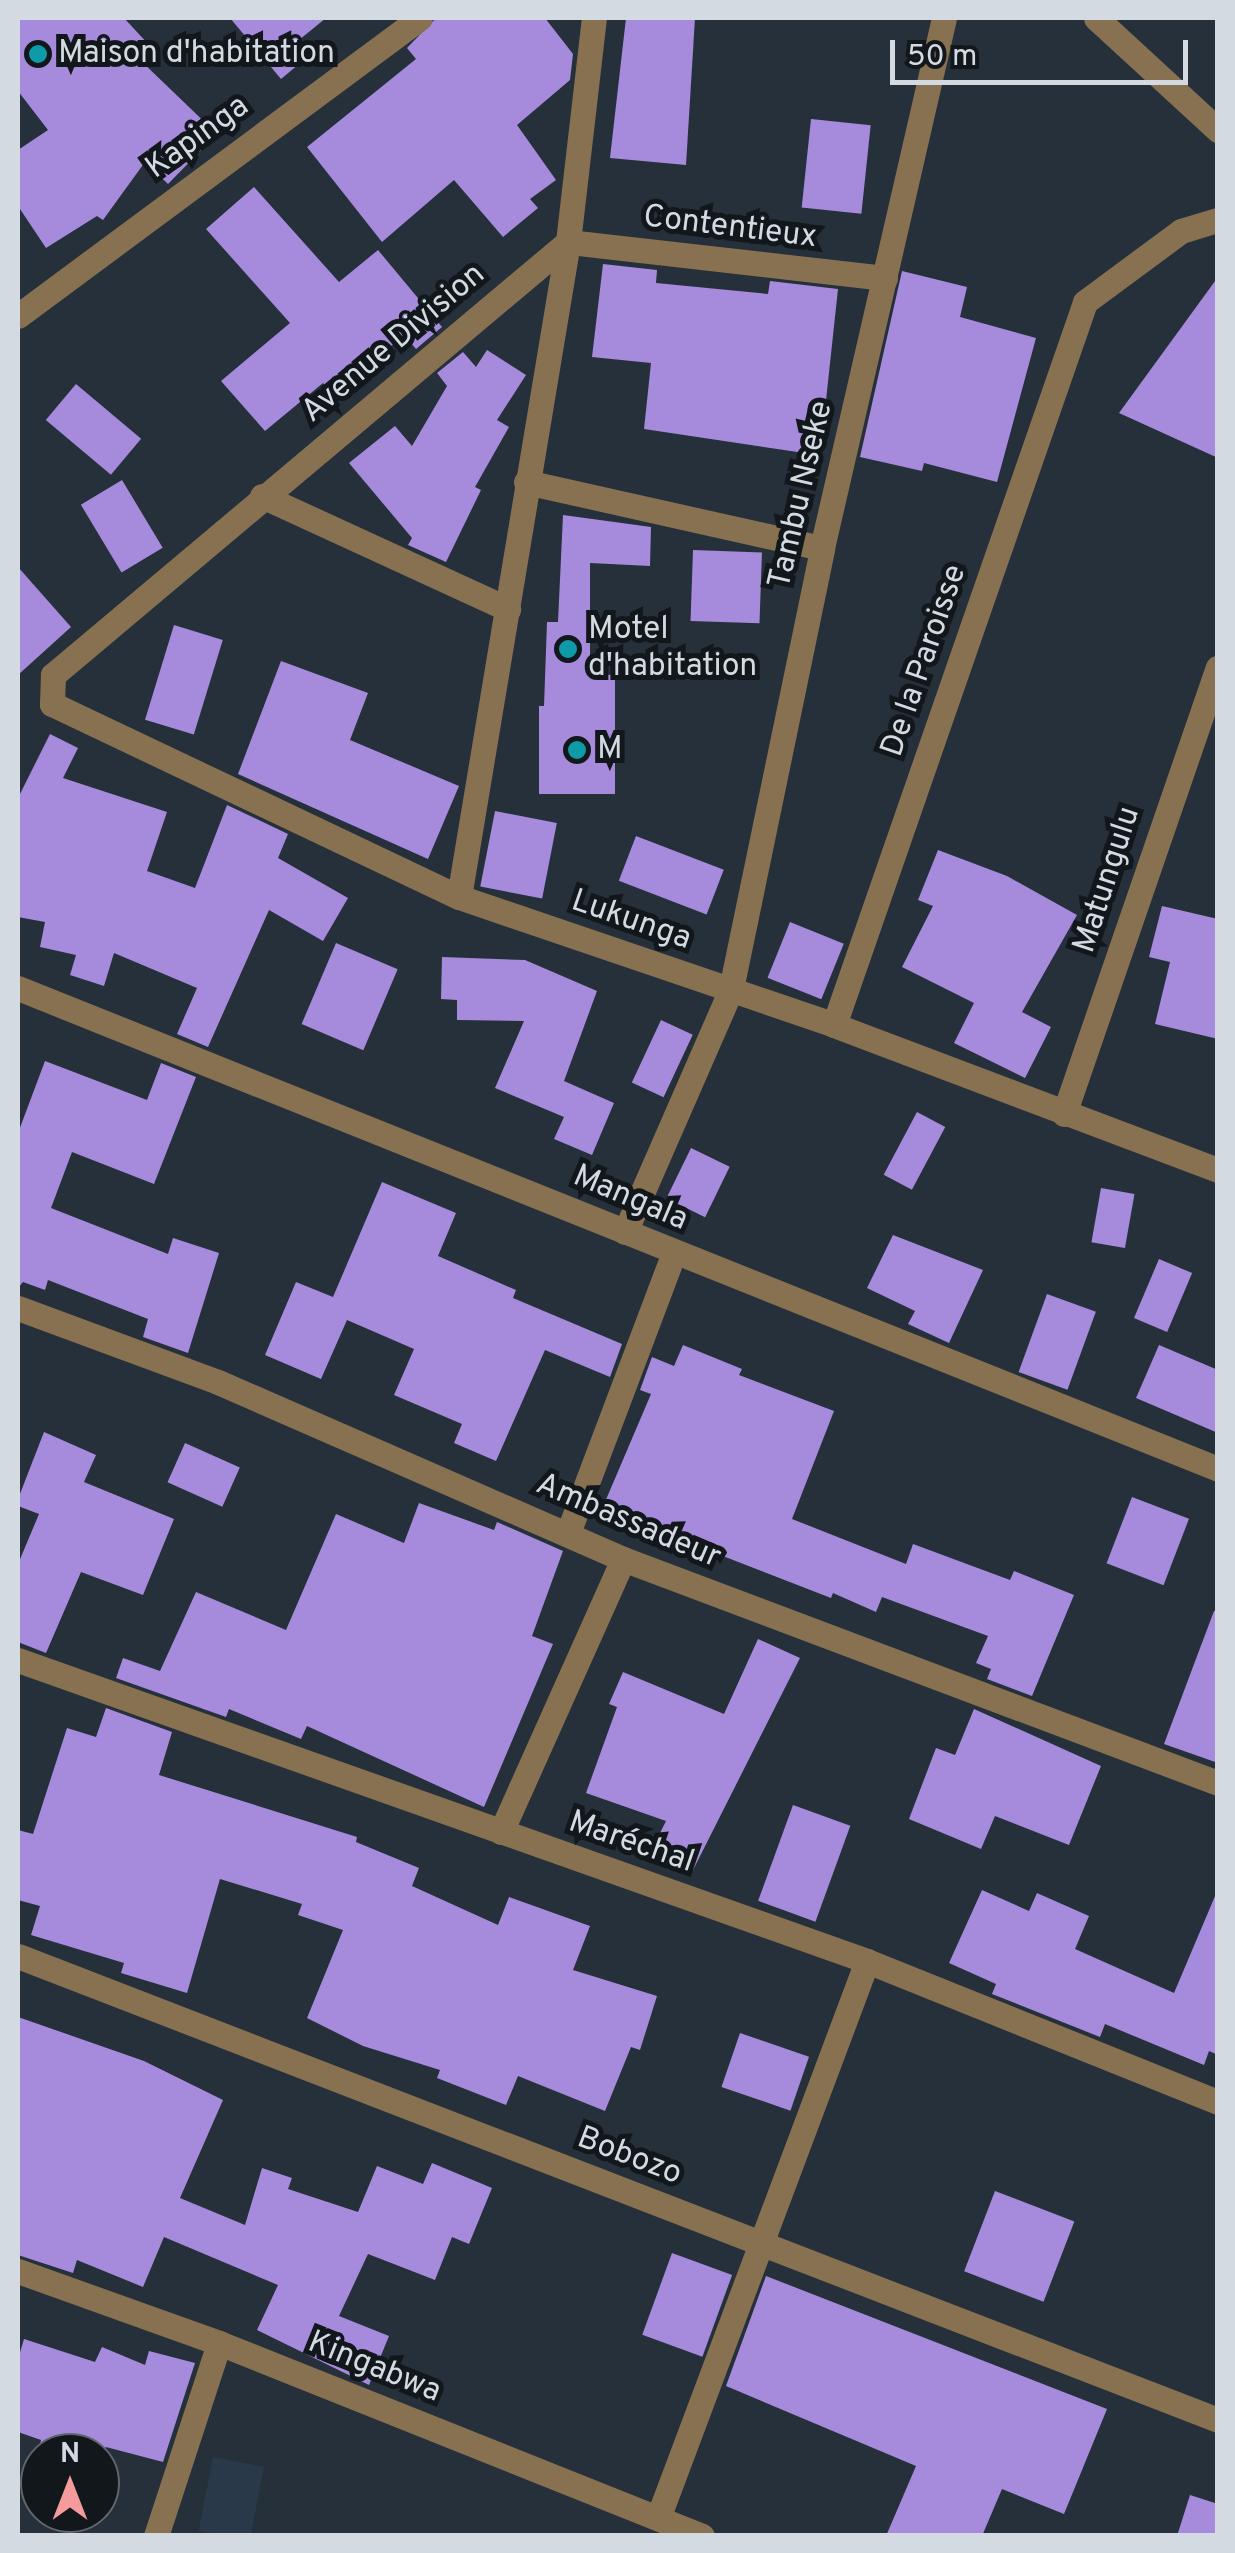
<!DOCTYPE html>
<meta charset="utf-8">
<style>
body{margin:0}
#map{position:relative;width:1235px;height:2553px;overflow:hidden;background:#25303b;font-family:Overpass,sans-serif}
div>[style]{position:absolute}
.built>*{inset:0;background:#293949;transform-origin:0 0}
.building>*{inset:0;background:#a68bdd;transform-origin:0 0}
.minor>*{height:25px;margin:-12.5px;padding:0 12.5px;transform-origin:12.5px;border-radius:12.5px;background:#887151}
.dots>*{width:28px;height:28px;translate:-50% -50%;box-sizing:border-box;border:5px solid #12171c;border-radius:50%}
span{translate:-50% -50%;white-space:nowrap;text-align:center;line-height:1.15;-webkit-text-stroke:10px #12171c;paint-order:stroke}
.poi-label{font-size:32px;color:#d3dae2}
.left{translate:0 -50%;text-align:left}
.street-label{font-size:32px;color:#d3dae2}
.frame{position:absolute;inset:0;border:20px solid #d3dae2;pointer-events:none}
.north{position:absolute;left:20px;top:2433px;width:100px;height:100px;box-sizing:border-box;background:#12171c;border:2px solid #5f656b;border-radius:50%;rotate:0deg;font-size:28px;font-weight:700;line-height:40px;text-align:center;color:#d3dae2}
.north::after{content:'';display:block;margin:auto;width:35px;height:45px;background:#f59b9c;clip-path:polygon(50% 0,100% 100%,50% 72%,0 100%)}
.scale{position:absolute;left:890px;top:40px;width:298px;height:45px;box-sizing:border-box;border:5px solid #d3dae2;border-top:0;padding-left:12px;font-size:30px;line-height:35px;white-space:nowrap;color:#d3dae2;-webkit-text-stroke:8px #12171c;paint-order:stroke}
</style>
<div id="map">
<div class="built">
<div style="left:213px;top:2457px;width:52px;height:75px;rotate:11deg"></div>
</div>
<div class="building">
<div style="clip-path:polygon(18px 18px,124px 18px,150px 46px,138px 58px,217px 134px,168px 184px,145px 162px,103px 220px,97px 216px,46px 248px,18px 206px,18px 150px,48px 130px,18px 91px)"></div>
<div style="clip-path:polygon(230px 18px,326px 18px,299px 40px,311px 54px,281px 79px)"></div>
<div style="clip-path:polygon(436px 18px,545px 18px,573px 54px,570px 80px,517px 125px,556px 180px,530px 199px,538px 208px,503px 237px,454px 180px,382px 242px,307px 147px,416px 59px,407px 48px)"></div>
<div style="clip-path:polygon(626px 18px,695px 18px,686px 165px,610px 158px)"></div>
<div style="left:811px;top:119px;width:60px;height:89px;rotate:6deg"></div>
<div style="clip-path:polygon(254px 187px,339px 282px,378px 250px,442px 327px,416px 349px,405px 336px,329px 390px,323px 383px,265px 431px,221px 381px,290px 323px,206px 229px)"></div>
<div style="clip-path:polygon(603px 264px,657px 270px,656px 283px,768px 294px,770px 281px,838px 289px,821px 447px,813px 445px,811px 454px,644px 429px,651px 363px,592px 357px)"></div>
<div style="clip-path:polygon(902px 271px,967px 287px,960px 317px,1036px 338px,997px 482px,924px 463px,922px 471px,860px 457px)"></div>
<div style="clip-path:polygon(1218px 277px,1218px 458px,1119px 413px)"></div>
<div style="clip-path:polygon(487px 350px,526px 375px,497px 420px,509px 427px,475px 487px,481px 490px,446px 562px,408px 545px,412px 538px,349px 463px,395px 426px,412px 446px,447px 386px,437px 373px,463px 352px,476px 367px)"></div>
<div style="left:76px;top:384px;width:85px;height:47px;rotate:40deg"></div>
<div style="left:122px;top:480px;width:79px;height:48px;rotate:59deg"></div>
<div style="clip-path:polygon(563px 515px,651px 527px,650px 566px,590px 563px,590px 674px,615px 675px,615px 794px,539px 794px,539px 706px,544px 706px,547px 622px,558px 622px)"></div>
<div style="left:693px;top:550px;width:69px;height:71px;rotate:2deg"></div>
<div style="clip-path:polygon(18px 567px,71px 627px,18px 675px)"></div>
<div style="left:174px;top:625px;width:51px;height:99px;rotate:17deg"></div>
<div style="clip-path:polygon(281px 661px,368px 693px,350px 740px,459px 786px,428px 859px,238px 774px)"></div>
<div style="clip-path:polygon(50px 734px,78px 748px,63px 778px,167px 812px,147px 871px,195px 888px,227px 805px,288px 834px,278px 858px,348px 898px,323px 941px,269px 910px,208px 1047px,177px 1034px,197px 988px,114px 953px,104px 986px,70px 975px,76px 955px,40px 947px,45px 922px,18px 917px,18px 798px)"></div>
<div style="left:495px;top:811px;width:63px;height:77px;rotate:11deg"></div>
<div style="left:636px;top:836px;width:94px;height:48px;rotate:21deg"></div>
<div style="clip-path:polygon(938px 850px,1007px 876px,1077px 915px,1022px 1012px,1051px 1027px,1025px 1078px,954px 1043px,974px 1003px,902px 967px,933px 906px,918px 900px)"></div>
<div style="clip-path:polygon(1162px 906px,1218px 919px,1218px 1039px,1155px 1024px,1170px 962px,1149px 957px)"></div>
<div style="left:790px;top:922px;width:58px;height:60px;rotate:22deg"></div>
<div style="left:336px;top:943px;width:67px;height:88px;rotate:23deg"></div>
<div style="clip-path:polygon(442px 957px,525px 960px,597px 991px,564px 1081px,614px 1103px,592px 1155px,554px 1139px,564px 1117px,495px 1088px,524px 1021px,457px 1020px,457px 1000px,441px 999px)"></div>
<div style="left:661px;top:1020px;width:35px;height:69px;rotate:25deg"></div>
<div style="clip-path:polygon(45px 1061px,147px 1100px,161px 1063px,196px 1077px,154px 1184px,72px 1152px,51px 1208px,168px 1254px,173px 1238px,219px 1253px,188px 1353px,143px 1337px,148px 1319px,48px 1280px,45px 1290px,23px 1282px,18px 1288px,18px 1133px)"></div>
<div style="left:917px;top:1112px;width:32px;height:71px;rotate:28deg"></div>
<div style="left:691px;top:1148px;width:43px;height:56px;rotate:26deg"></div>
<div style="clip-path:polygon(382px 1182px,456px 1213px,438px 1256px,516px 1290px,513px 1298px,622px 1344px,610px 1377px,545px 1350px,496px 1461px,454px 1443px,462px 1424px,394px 1395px,414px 1349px,347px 1320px,321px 1379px,265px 1355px,296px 1282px,333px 1297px)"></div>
<div style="left:1101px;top:1188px;width:34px;height:55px;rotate:10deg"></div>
<div style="clip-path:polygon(893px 1235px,983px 1270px,949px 1343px,908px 1324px,915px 1311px,867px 1288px)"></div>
<div style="left:1159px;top:1259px;width:36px;height:64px;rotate:23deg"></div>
<div style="left:1047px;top:1294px;width:52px;height:83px;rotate:20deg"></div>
<div style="clip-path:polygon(683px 1345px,742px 1369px,739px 1375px,834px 1411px,792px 1519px,906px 1564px,913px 1544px,1010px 1580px,1014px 1571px,1074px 1595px,1032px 1696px,987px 1679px,991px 1669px,976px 1663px,988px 1636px,882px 1597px,876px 1612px,833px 1593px,831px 1598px,602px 1509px,651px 1394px,640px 1390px,652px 1357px,674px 1366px)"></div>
<div style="clip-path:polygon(1159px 1345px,1218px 1370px,1218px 1433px,1136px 1398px)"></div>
<div style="clip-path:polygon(44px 1432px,96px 1455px,84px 1482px,174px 1519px,143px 1595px,81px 1572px,46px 1653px,18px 1642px,18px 1564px,39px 1514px,18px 1506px,18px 1499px)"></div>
<div style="left:185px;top:1443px;width:60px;height:43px;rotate:24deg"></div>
<div style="left:1132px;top:1497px;width:61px;height:71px;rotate:21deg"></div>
<div style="clip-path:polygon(419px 1503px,494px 1530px,497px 1522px,563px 1551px,532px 1636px,553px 1644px,484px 1807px,307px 1726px,301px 1739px,229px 1709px,226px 1717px,116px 1678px,123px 1658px,160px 1671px,196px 1592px,286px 1630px,336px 1514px,404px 1543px)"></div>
<div style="clip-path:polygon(1214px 1611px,1218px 1611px,1218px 1763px,1164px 1744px)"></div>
<div style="clip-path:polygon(758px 1639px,800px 1658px,693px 1870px,652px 1849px,666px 1821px,586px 1793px,617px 1707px,609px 1704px,623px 1672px,724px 1714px)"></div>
<div style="clip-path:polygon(106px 1708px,172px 1732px,159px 1775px,357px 1837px,356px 1842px,419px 1868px,412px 1886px,498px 1925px,509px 1897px,590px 1926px,573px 1970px,657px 1996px,640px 2050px,631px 2047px,605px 2111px,518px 2076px,506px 2105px,437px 2078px,440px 2070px,363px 2046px,307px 2018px,343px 1930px,298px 1915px,302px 1904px,220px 1879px,187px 1993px,121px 1973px,124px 1963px,31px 1935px,40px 1906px,18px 1900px,18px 1830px,33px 1834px,67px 1728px,96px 1737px)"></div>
<div style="clip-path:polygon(974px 1709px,1101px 1766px,1069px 1845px,995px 1816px,981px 1849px,909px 1819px,936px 1748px,955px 1755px)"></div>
<div style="left:793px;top:1805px;width:61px;height:102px;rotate:20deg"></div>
<div style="clip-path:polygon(1218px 1889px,1218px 2055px,1209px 2051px,1204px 2065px,1105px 2024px,1100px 2037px,992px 1994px,996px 1984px,949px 1963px,982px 1890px,1029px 1911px,1037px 1893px,1089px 1916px,1075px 1949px,1174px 1993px)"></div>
<div style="clip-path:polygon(18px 2017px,144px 2061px,223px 2100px,180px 2198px,245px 2225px,262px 2168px,292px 2178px,288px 2189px,358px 2212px,377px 2166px,423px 2184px,432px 2163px,492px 2188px,469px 2244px,452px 2237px,435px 2280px,368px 2254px,339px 2316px,389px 2336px,369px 2385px,257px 2330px,278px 2285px,164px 2237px,143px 2287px,77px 2260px,73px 2273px,18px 2255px)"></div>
<div style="left:740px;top:2033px;width:73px;height:57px;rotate:19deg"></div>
<div style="left:995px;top:2191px;width:85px;height:86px;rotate:21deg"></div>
<div style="left:672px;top:2253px;width:64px;height:87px;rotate:20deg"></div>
<div style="clip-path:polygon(766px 2276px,1107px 2409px,1064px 2514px,1002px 2489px,982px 2536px,886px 2536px,916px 2466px,726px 2386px)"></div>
<div style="clip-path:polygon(24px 2339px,95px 2362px,102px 2347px,145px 2365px,149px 2351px,195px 2363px,163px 2462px,106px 2447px,103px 2453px,38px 2453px,41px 2440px,18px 2432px,18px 2359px)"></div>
<div style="clip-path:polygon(1190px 2495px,1218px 2504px,1218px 2536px,1177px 2536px)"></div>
</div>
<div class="minor">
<div style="left:1096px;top:18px;width:166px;rotate:42.6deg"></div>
<div style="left:885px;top:278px;width:319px;rotate:-173.5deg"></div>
<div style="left:568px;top:242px;width:673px;rotate:139.94deg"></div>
<div style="left:53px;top:675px;width:29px;rotate:92deg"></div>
<div style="left:52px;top:704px;width:450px;rotate:25.4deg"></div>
<div style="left:459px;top:897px;width:396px;rotate:18.8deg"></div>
<div style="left:834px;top:1025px;width:410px;rotate:20.7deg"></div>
<div style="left:18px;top:316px;width:500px;rotate:-36.55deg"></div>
<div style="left:526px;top:482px;width:303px;rotate:12.6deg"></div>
<div style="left:262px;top:496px;width:271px;rotate:24.7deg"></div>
<div style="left:459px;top:897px;width:664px;rotate:-80.55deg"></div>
<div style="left:568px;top:242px;width:226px;rotate:-83.4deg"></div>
<div style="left:18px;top:988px;width:1293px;rotate:21.84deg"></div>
<div style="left:834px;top:1025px;width:765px;rotate:-70.85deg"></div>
<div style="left:1085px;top:302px;width:119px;rotate:-36.5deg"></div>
<div style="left:1181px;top:231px;width:39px;rotate:-17deg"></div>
<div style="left:1064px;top:1114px;width:472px;rotate:-71deg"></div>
<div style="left:625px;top:1232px;width:265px;rotate:-66.4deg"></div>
<div style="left:731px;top:989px;width:450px;rotate:-78.3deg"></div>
<div style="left:822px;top:548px;width:544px;rotate:-77.04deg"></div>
<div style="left:18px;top:1308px;width:213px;rotate:20.3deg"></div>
<div style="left:218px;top:1382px;width:442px;rotate:23.6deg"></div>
<div style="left:623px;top:1559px;width:636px;rotate:20.63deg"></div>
<div style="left:568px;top:1533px;width:299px;rotate:-69.3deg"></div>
<div style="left:18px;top:1660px;width:901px;rotate:19.52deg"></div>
<div style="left:867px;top:1961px;width:378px;rotate:21.9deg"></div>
<div style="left:501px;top:1832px;width:299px;rotate:-65.9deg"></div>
<div style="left:18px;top:1956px;width:1287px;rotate:21.14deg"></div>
<div style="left:18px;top:2271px;width:214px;rotate:19.7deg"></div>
<div style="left:219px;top:2343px;width:520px;rotate:21.78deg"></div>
<div style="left:658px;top:2518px;width:595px;rotate:-69.43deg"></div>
<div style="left:156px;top:2536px;width:203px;rotate:-71.9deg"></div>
</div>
<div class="dots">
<div style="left:38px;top:54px;background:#0f9aa8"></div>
<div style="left:568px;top:649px;background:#0f9aa8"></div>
<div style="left:577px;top:750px;background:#0f9aa8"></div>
</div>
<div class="poi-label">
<span class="left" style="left:58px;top:54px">Maison d'habitation</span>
<span class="left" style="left:588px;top:649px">Motel<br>d'habitation</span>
<span class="left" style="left:597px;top:750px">M</span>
</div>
<div class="street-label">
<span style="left:198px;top:138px;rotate:-36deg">Kapinga</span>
<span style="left:730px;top:228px;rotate:7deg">Contentieux</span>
<span style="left:394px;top:344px;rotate:-40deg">Avenue Division</span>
<span style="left:802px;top:495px;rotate:-77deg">Tambu Nseke</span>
<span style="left:925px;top:661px;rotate:-71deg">De la Paroisse</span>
<span style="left:1108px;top:880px;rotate:-72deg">Matungulu</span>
<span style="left:631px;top:921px;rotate:19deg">Lukunga</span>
<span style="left:630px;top:1199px;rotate:23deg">Mangala</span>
<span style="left:628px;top:1522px;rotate:23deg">Ambassadeur</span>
<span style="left:631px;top:1843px;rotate:19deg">Maréchal</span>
<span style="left:629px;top:2157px;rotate:21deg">Bobozo</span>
<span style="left:374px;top:2368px;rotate:22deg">Kingabwa</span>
</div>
<div class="frame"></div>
<div class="north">N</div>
<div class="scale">50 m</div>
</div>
